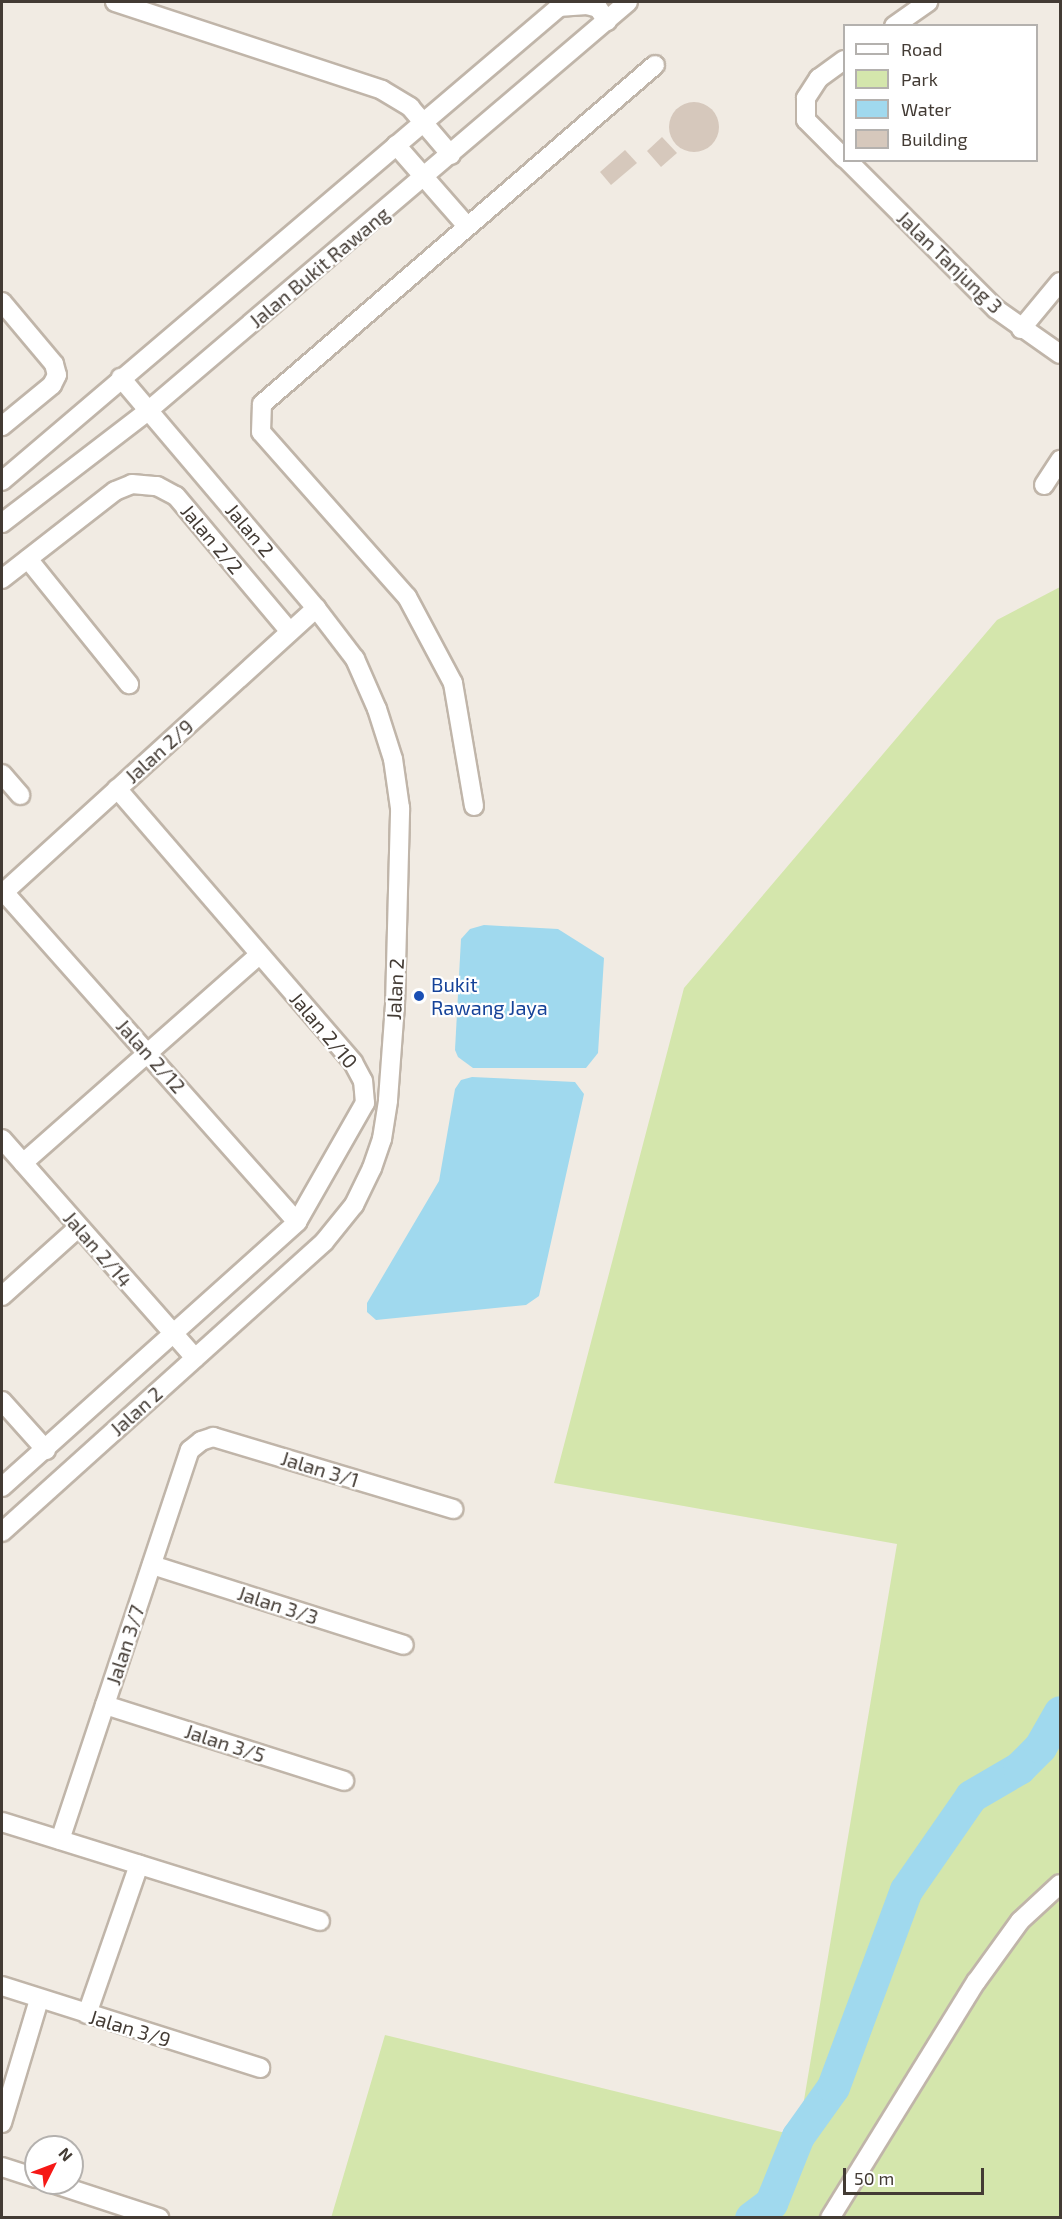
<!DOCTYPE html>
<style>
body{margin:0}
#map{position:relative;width:1062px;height:2219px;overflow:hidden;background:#f1ebe3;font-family:"Exo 2",sans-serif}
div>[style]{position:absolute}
.green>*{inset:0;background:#d4e6ac}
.water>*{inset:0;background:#a0d9ee}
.river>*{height:33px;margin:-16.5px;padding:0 16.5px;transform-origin:16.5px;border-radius:16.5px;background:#a0d9ee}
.building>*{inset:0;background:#d6c8bc}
.round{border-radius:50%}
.roads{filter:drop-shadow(2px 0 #c0b5a9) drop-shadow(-2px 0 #c0b5a9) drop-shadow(0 2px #c0b5a9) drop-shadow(0 -2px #c0b5a9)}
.minor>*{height:18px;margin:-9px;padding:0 9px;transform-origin:9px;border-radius:9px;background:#fff}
.dots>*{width:16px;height:16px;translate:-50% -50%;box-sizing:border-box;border:3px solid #fff;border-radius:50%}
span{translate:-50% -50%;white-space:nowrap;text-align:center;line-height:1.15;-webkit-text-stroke:4.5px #fff;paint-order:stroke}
.street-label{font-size:20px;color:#433b34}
.transit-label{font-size:20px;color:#164399}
.left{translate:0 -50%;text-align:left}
.frame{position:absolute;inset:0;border:3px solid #433b34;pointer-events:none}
.legend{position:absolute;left:843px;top:24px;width:195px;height:138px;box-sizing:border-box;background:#fff;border:2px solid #b4b1ae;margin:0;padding:8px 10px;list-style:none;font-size:18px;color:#433b34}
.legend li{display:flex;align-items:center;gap:12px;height:30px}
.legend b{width:30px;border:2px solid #b4b1ae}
.north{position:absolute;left:24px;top:2135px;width:60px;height:60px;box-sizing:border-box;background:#fff;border:2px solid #b4b1ae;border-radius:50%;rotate:48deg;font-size:16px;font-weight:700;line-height:24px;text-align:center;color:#433b34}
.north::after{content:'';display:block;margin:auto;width:21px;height:27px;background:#f61816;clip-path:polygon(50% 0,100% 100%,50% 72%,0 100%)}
.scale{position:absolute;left:843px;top:2168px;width:141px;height:27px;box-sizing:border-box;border:3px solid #433b34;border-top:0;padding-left:8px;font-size:18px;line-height:21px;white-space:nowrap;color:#433b34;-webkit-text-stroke:4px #fff;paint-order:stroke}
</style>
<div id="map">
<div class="green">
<i style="clip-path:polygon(1060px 587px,1060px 2217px,331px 2218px,385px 2035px,798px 2136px,897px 1544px,554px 1483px,684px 988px,997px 620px)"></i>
</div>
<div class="water">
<i style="clip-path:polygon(484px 925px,558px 929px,604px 958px,598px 1053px,586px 1068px,473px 1068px,458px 1057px,455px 1050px,461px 939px,470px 929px)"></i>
<i style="clip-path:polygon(472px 1077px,575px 1082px,584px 1094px,539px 1296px,526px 1305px,376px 1320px,367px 1312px,367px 1303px,439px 1181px,455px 1089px,461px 1080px)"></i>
</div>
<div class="river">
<i style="left:751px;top:2218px;width:25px;rotate:-37deg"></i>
<i style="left:771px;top:2203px;width:72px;rotate:-68.1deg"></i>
<i style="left:798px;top:2136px;width:60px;rotate:-54.5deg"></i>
<i style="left:833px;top:2087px;width:210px;rotate:-69.7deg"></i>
<i style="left:906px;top:1890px;width:114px;rotate:-55.3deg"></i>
<i style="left:971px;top:1796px;width:56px;rotate:-30.3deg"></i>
<i style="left:1019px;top:1768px;width:30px;rotate:-45deg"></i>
<i style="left:1040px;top:1747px;width:40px;rotate:-60.3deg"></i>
</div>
<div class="building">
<i class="round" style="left:669px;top:102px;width:50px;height:50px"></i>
<i style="clip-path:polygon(662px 137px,677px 153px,661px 167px,647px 151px)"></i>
<i style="clip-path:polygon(625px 150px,637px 163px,611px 185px,600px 172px)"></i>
</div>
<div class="roads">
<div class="minor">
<i style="left:115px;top:2px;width:281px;rotate:18.2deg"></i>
<i style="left:382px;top:90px;width:33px;rotate:31deg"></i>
<i style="left:410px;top:107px;width:63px;rotate:49.5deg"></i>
<i style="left:558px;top:7px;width:29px;rotate:-4deg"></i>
<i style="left:587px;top:5px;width:11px;rotate:15deg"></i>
<i style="left:598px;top:8px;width:16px;rotate:55deg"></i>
<i style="left:894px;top:26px;width:42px;rotate:-35.2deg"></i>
<i style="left:844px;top:60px;width:31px;rotate:144deg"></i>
<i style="left:819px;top:78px;width:24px;rotate:123deg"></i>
<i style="left:806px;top:98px;width:22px;rotate:90deg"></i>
<i style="left:806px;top:120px;width:54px;rotate:45deg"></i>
<i style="left:396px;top:145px;width:108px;rotate:48.8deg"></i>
<i style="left:847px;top:160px;width:211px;rotate:45deg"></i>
<i style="left:996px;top:309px;width:78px;rotate:35.1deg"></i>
<i style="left:2px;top:302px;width:81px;rotate:50deg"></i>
<i style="left:54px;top:364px;width:11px;rotate:75deg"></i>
<i style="left:57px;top:375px;width:11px;rotate:117deg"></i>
<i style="left:52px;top:385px;width:65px;rotate:140.6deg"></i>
<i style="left:1021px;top:329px;width:61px;rotate:-50.3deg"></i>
<i style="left:2px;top:481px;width:739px;rotate:-40.39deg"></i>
<i style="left:1044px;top:485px;width:30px;rotate:-57deg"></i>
<i style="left:2px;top:523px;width:185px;rotate:-37.5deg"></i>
<i style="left:149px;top:410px;width:629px;rotate:-40.42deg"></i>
<i style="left:28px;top:559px;width:161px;rotate:51.1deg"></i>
<i style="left:2px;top:579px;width:143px;rotate:-37.9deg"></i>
<i style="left:115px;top:491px;width:18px;rotate:-22deg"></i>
<i style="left:132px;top:484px;width:25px;rotate:5deg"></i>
<i style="left:157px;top:486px;width:21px;rotate:28deg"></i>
<i style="left:176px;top:496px;width:177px;rotate:50deg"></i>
<i style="left:2px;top:774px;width:28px;rotate:49deg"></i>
<i style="left:474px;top:806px;width:125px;rotate:-99.7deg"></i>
<i style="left:453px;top:683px;width:98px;rotate:-118.1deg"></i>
<i style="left:407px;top:597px;width:220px;rotate:-131.5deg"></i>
<i style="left:261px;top:432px;width:28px;rotate:-88deg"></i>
<i style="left:262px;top:404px;width:519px;rotate:-40.78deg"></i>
<i style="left:4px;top:892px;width:441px;rotate:48.4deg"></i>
<i style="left:2px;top:894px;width:425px;rotate:-42.3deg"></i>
<i style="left:2px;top:1139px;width:292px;rotate:48.6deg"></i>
<i style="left:23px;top:1163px;width:315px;rotate:-41.4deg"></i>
<i style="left:2px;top:1296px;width:103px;rotate:-41.9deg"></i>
<i style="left:2px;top:1401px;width:66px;rotate:48.1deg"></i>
<i style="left:2px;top:1487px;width:397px;rotate:-41.9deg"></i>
<i style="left:297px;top:1222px;width:137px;rotate:-60.3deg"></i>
<i style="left:365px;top:1103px;width:22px;rotate:-95deg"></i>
<i style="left:363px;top:1081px;width:21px;rotate:-118deg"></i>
<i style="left:353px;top:1062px;width:361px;rotate:-130.8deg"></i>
<i style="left:2px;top:1532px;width:433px;rotate:-42deg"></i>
<i style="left:324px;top:1242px;width:48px;rotate:-51deg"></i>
<i style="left:354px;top:1205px;width:41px;rotate:-64.1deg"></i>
<i style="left:372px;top:1168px;width:31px;rotate:-71deg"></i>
<i style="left:382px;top:1139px;width:39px;rotate:-81deg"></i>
<i style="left:388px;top:1100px;width:95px;rotate:-85.8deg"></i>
<i style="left:395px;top:1005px;width:197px;rotate:-88.5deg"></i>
<i style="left:400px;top:808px;width:49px;rotate:-98.1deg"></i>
<i style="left:393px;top:759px;width:52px;rotate:-107.7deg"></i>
<i style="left:377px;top:709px;width:55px;rotate:-113.7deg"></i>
<i style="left:355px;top:659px;width:64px;rotate:-127.4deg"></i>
<i style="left:316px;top:608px;width:302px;rotate:-130.3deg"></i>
<i style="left:152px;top:1565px;width:264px;rotate:17.6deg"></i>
<i style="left:105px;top:1705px;width:251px;rotate:17.6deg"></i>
<i style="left:2px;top:1822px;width:333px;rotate:17.3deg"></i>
<i style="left:60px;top:1840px;width:411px;rotate:-71.6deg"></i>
<i style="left:190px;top:1450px;width:14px;rotate:-39deg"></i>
<i style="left:201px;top:1441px;width:13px;rotate:-18deg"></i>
<i style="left:213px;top:1437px;width:251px;rotate:16.7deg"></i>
<i style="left:2px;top:1986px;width:271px;rotate:17.6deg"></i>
<i style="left:87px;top:2014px;width:158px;rotate:-70.8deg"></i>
<i style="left:2px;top:2123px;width:128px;rotate:-73.3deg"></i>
<i style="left:2px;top:2167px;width:36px;rotate:18deg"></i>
<i style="left:52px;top:2183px;width:113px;rotate:18.1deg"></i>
<i style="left:830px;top:2218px;width:278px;rotate:-58.3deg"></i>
<i style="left:976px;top:1982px;width:75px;rotate:-54.2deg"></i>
<i style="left:1020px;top:1921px;width:54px;rotate:-42.8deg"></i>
</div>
</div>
<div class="dots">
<i style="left:419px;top:996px;background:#1a4fb4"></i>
</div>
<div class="street-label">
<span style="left:950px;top:262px;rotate:44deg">Jalan Tanjung 3</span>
<span style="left:319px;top:267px;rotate:-40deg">Jalan Bukit Rawang</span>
<span style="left:250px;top:530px;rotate:50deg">Jalan 2</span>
<span style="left:212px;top:539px;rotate:50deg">Jalan 2/2</span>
<span style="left:159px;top:751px;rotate:-42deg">Jalan 2/9</span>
<span style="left:395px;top:989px;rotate:-87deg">Jalan 2</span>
<span style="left:324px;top:1030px;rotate:50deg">Jalan 2/10</span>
<span style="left:151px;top:1056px;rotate:48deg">Jalan 2/12</span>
<span style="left:98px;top:1249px;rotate:49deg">Jalan 2/14</span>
<span style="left:136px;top:1411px;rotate:-42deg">Jalan 2</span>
<span style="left:320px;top:1469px;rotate:17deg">Jalan 3/1</span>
<span style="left:278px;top:1605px;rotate:18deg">Jalan 3/3</span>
<span style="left:125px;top:1645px;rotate:-72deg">Jalan 3/7</span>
<span style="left:225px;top:1743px;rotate:18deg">Jalan 3/5</span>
<span style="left:130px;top:2028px;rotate:17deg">Jalan 3/9</span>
</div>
<div class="transit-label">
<span class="left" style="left:431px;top:996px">Bukit<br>Rawang Jaya</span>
</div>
<div class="frame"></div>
<ul class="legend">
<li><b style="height:8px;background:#fff"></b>Road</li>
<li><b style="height:16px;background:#d4e6ac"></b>Park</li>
<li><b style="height:16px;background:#a0d9ee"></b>Water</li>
<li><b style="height:16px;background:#d6c8bc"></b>Building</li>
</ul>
<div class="north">N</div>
<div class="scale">50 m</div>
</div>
